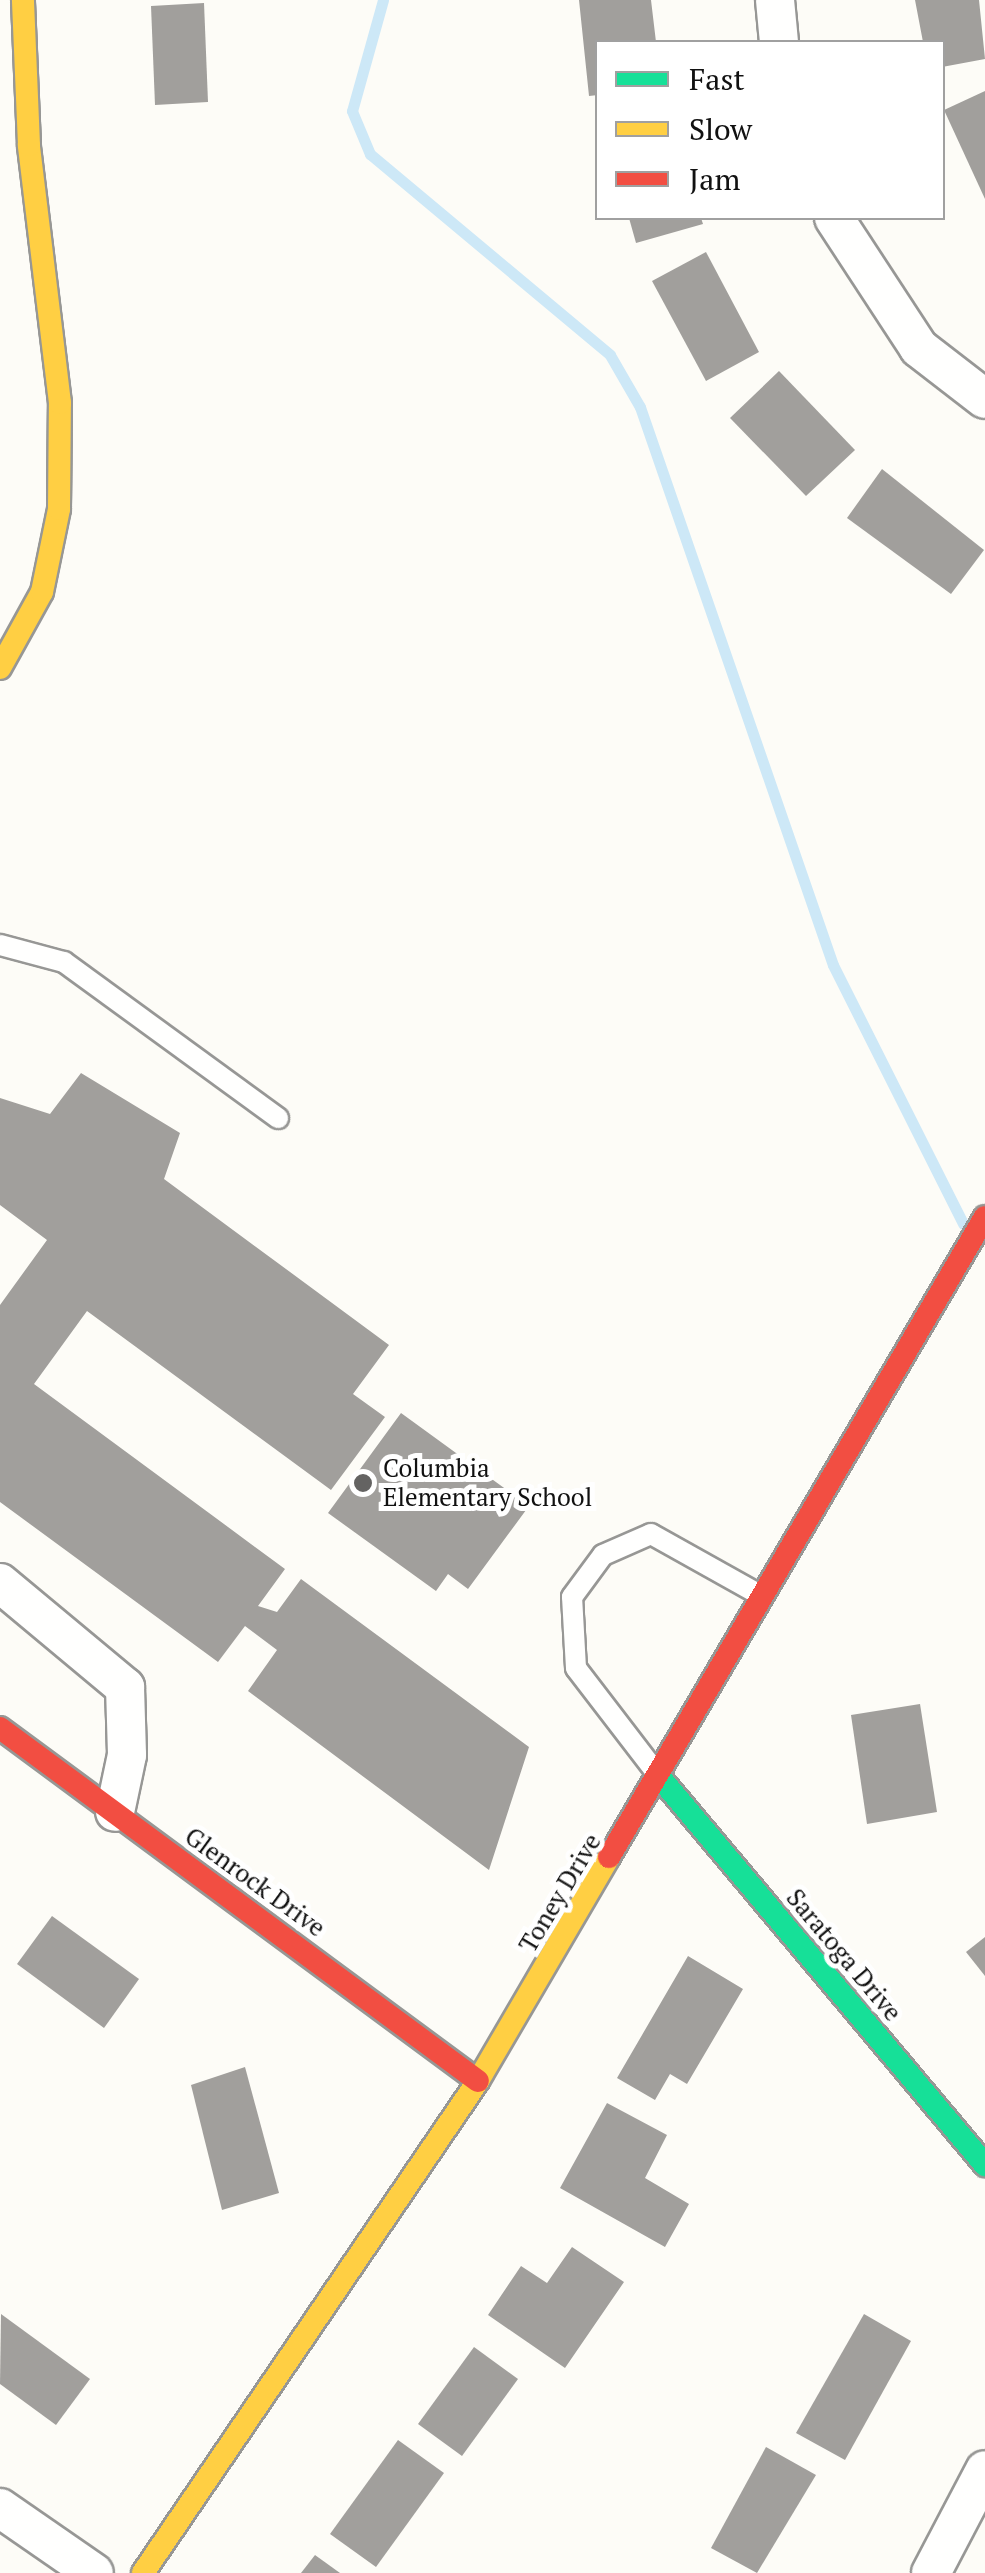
<!DOCTYPE html>
<style>
body{margin:0}
#map{position:relative;width:985px;height:2573px;overflow:hidden;background:#fdfcf7;font-family:"PT Serif",serif}
div>[style]{position:absolute}
.stream>*{height:11px;margin:-5.5px;padding:0 5.5px;transform-origin:5.5px;border-radius:5.5px;background:#cde8f7}
.building>*{inset:0;background:#a19f9c}
.roads{filter:drop-shadow(2px 0 #979795) drop-shadow(-2px 0 #979795) drop-shadow(0 2px #979795) drop-shadow(0 -2px #979795)}
.lane>*{height:20px;margin:-10px;padding:0 10px;transform-origin:10px;border-radius:10px;background:#fffffe}
.street>*{height:38px;margin:-19px;padding:0 19px;transform-origin:19px;border-radius:19px;background:#fffffe}
.fast>*{height:22px;margin:-11px;padding:0 11px;transform-origin:11px;border-radius:11px;background:#16e098}
.slow>*{height:22px;margin:-11px;padding:0 11px;transform-origin:11px;border-radius:11px;background:#ffcf43}
.jam>*{height:22px;margin:-11px;padding:0 11px;transform-origin:11px;border-radius:11px;background:#f24e42}
.dots>*{width:28px;height:28px;translate:-50% -50%;box-sizing:border-box;border:5px solid #fff;border-radius:50%}
span{translate:-50% -50%;white-space:nowrap;text-align:center;line-height:1.15;-webkit-text-stroke:10px #fff;paint-order:stroke}
.poi-label{font-size:25px;color:#111}
.left{translate:0 -50%;text-align:left}
.street-label{font-size:25px;color:#111}
.legend{position:absolute;left:595px;top:40px;width:350px;height:180px;box-sizing:border-box;background:#fff;border:2px solid #a0a0a0;margin:0;padding:12px 18px;list-style:none;font-size:30px;color:#111}
.legend li{display:flex;align-items:center;gap:20px;height:50px}
.legend b{width:50px;border:2px solid #a0a0a0}
</style>
<div id="map">
<div class="stream">
<i style="left:383px;top:0;width:115px;rotate:105.6deg"></i>
<i style="left:352px;top:111px;width:47px;rotate:67.3deg"></i>
<i style="left:370px;top:154px;width:313px;rotate:39.9deg"></i>
<i style="left:610px;top:355px;width:60px;rotate:60deg"></i>
<i style="left:640px;top:407px;width:590px;rotate:70.92deg"></i>
<i style="left:833px;top:965px;width:290px;rotate:63.3deg"></i>
</div>
<div class="building">
<i style="clip-path:polygon(579px 0,651px 0,656px 42px,598px 42px,598px 95px,589px 96px)"></i>
<i style="clip-path:polygon(915px 0,979px 0,985px 59px,942px 67px,942px 42px,923px 42px)"></i>
<i style="clip-path:polygon(204px 3px,208px 102px,155px 105px,151px 6px)"></i>
<i style="clip-path:polygon(985px 91px,985px 199px,944px 110px)"></i>
<i style="clip-path:polygon(629px 218px,701px 218px,703px 224px,636px 243px)"></i>
<i style="clip-path:polygon(706px 252px,759px 352px,706px 381px,652px 281px)"></i>
<i style="clip-path:polygon(779px 371px,855px 450px,806px 496px,730px 418px)"></i>
<i style="clip-path:polygon(882px 469px,984px 550px,951px 594px,847px 518px)"></i>
<i style="clip-path:polygon(81px 1073px,180px 1133px,164px 1179px,389px 1345px,353px 1394px,385px 1417px,331px 1490px,87px 1311px,34px 1384px,285px 1569px,258px 1606px,277px 1612px,301px 1579px,529px 1747px,489px 1870px,248px 1691px,277px 1650px,245px 1626px,218px 1662px,0 1502px,0 1305px,47px 1240px,0 1205px,0 1098px,50px 1114px)"></i>
<i style="clip-path:polygon(401px 1413px,529px 1506px,468px 1589px,448px 1574px,436px 1591px,328px 1513px)"></i>
<i style="clip-path:polygon(920px 1704px,937px 1812px,867px 1824px,851px 1715px)"></i>
<i style="clip-path:polygon(52px 1916px,139px 1979px,104px 2028px,17px 1964px)"></i>
<i style="clip-path:polygon(985px 1937px,985px 1976px,966px 1952px)"></i>
<i style="clip-path:polygon(688px 1956px,743px 1989px,687px 2084px,670px 2074px,655px 2100px,617px 2078px)"></i>
<i style="clip-path:polygon(245px 2067px,279px 2193px,222px 2210px,191px 2085px)"></i>
<i style="clip-path:polygon(607px 2103px,667px 2135px,645px 2178px,689px 2204px,665px 2247px,560px 2188px)"></i>
<i style="clip-path:polygon(572px 2247px,624px 2282px,565px 2368px,488px 2315px,521px 2266px,547px 2283px)"></i>
<i style="clip-path:polygon(1px 2314px,90px 2379px,56px 2425px,0 2384px)"></i>
<i style="clip-path:polygon(864px 2314px,911px 2341px,845px 2460px,796px 2433px)"></i>
<i style="clip-path:polygon(474px 2347px,518px 2379px,462px 2456px,418px 2424px)"></i>
<i style="clip-path:polygon(398px 2440px,444px 2473px,376px 2567px,330px 2534px)"></i>
<i style="clip-path:polygon(766px 2447px,816px 2475px,757px 2573px,711px 2548px)"></i>
<i style="clip-path:polygon(315px 2555px,340px 2573px,301px 2573px)"></i>
</div>
<div class="roads">
<div class="lane">
<i style="left:0;top:945px;width:66px;rotate:14.9deg"></i>
<i style="left:64px;top:962px;width:265px;rotate:36.1deg"></i>
<i style="left:655px;top:1771px;width:130px;rotate:-127.5deg"></i>
<i style="left:576px;top:1668px;width:71px;rotate:-93.2deg"></i>
<i style="left:572px;top:1597px;width:52px;rotate:-53.6deg"></i>
<i style="left:603px;top:1555px;width:52px;rotate:-23.6deg"></i>
<i style="left:651px;top:1534px;width:125px;rotate:29.2deg"></i>
</div>
<div class="street">
<i style="left:775px;top:0;width:42px;rotate:84.6deg"></i>
<i style="left:834px;top:218px;width:155px;rotate:56.8deg"></i>
<i style="left:919px;top:348px;width:83px;rotate:37.7deg"></i>
<i style="left:0;top:1583px;width:163px;rotate:39.8deg"></i>
<i style="left:125px;top:1687px;width:68px;rotate:88.3deg"></i>
<i style="left:127px;top:1755px;width:58px;rotate:101.9deg"></i>
<i style="left:0;top:2508px;width:114px;rotate:34.7deg"></i>
<i style="left:931px;top:2573px;width:116px;rotate:-62.3deg"></i>
</div>
<div class="fast">
<i style="left:662px;top:1780px;width:503px;rotate:50deg"></i>
</div>
<div class="slow">
<i style="left:0;top:668px;width:87px;rotate:-61.1deg"></i>
<i style="left:42px;top:592px;width:85px;rotate:-78.4deg"></i>
<i style="left:59px;top:509px;width:106px;rotate:-89.5deg"></i>
<i style="left:60px;top:403px;width:260px;rotate:-96.9deg"></i>
<i style="left:29px;top:145px;width:145px;rotate:-92.4deg"></i>
<i style="left:143px;top:2573px;width:595px;rotate:-55.75deg"></i>
<i style="left:478px;top:2081px;width:259px;rotate:-59.7deg"></i>
</div>
<div class="jam">
<i style="left:0;top:1728px;width:594px;rotate:36.45deg"></i>
<i style="left:609px;top:1857px;width:742px;rotate:-59.57deg"></i>
</div>
</div>
<div class="dots">
<i style="left:363px;top:1483px;background:#646362"></i>
</div>
<div class="poi-label">
<span class="left" style="left:383px;top:1483px">Columbia<br>Elementary School</span>
</div>
<div class="street-label">
<span style="left:255px;top:1882px;rotate:36deg">Glenrock Drive</span>
<span style="left:560px;top:1893px;rotate:-59deg">Toney Drive</span>
<span style="left:844px;top:1955px;rotate:50deg">Saratoga Drive</span>
</div>
<ul class="legend">
<li><b style="height:12px;background:#16e098"></b>Fast</li>
<li><b style="height:12px;background:#ffcf43"></b>Slow</li>
<li><b style="height:12px;background:#f24e42"></b>Jam</li>
</ul>
</div>
